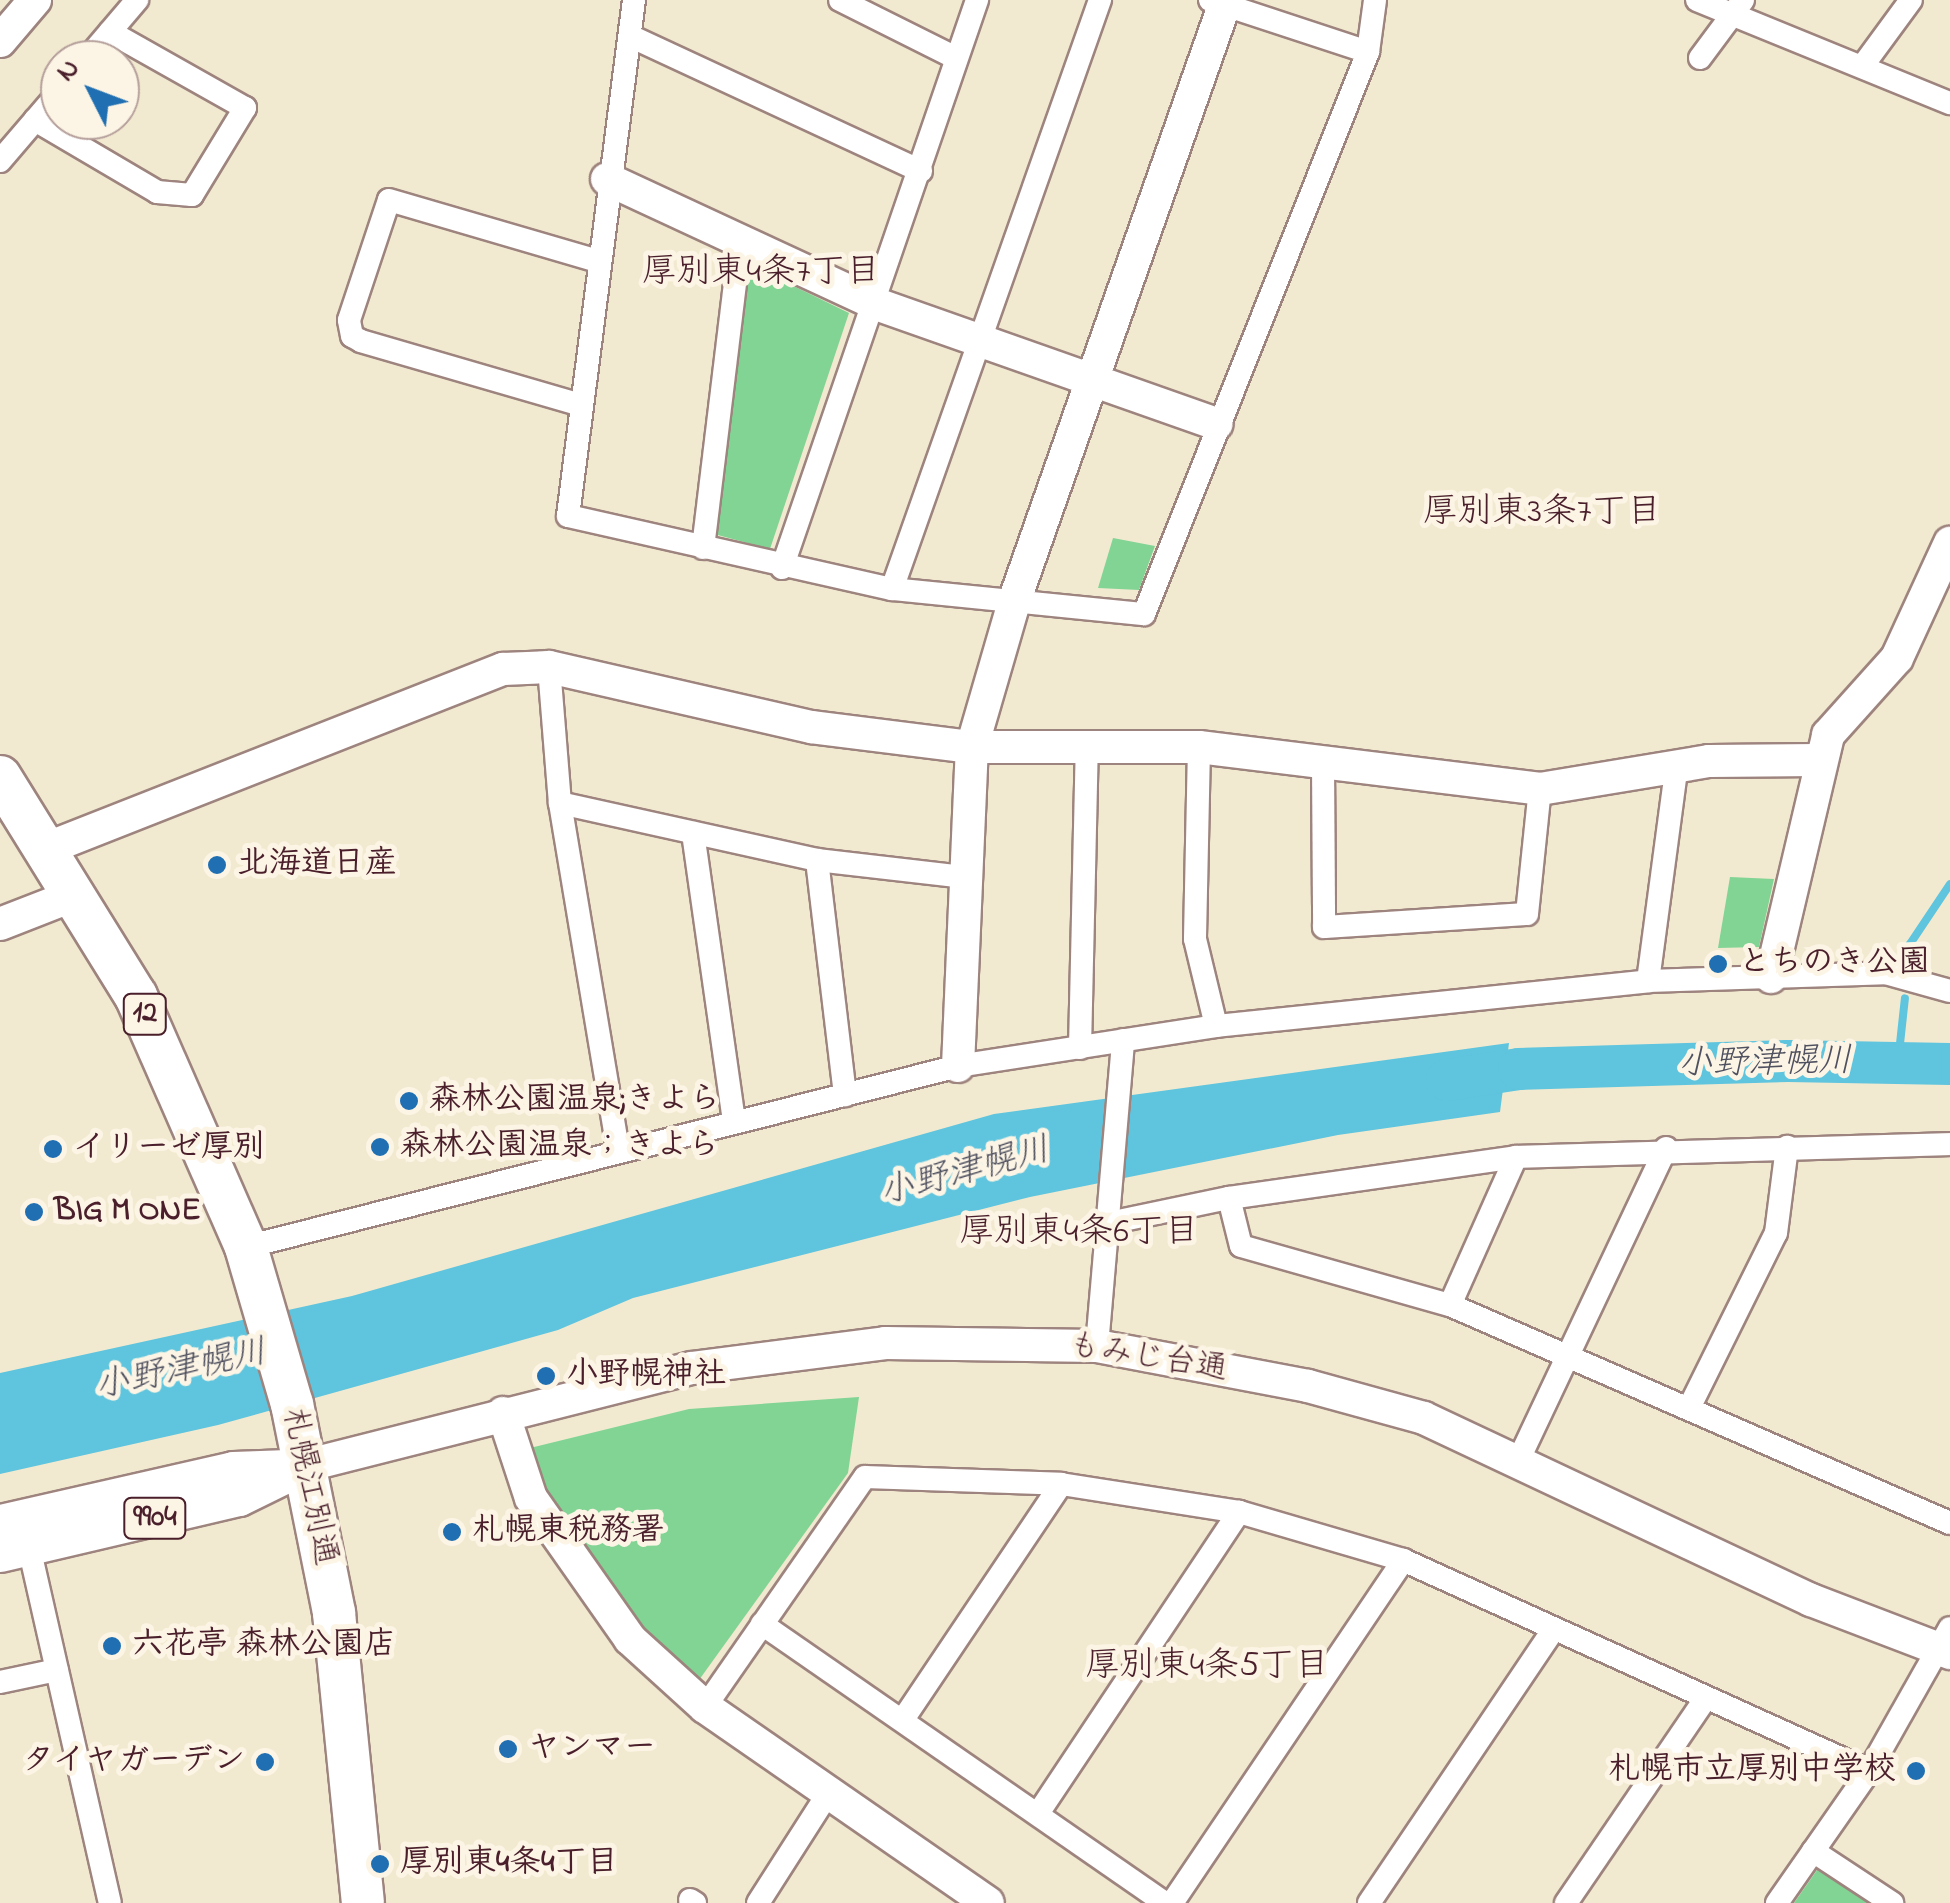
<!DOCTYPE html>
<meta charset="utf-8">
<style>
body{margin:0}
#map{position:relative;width:1950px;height:1903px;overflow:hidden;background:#f2ead0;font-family:"Indie Flower","Klee One",sans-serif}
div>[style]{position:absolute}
.green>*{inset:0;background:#82d495}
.water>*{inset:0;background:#5fc4dd}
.stream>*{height:8px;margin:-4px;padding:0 4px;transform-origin:4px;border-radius:4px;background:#5fc4dd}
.river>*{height:42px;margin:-21px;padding:0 21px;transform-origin:21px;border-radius:21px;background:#5fc4dd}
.roads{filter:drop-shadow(2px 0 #9e847e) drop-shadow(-2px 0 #9e847e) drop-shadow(0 2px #9e847e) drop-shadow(0 -2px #9e847e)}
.street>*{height:22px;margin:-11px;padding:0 11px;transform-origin:11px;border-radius:11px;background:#fff}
.secondary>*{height:32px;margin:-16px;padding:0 16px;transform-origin:16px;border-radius:16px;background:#fff}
.primary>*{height:35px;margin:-17.5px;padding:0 17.5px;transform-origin:17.5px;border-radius:17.5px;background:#fff}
.highway>*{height:42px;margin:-21px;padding:0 21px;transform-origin:21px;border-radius:21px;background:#fff}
.dots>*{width:28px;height:28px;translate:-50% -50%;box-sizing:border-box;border:5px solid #fcf5e5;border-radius:50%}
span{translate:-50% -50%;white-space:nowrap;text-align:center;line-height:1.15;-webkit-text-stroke:10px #fcf5e5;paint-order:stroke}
.shield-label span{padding:2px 8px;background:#fcf5e5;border:2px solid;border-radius:8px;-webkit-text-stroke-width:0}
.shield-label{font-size:30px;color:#4a1f2b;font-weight:700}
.poi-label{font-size:32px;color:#4a1f2b;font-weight:700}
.left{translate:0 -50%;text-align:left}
.right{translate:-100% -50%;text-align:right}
.street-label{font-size:32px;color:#4a1f2b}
.neighbourhood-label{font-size:35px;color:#4a1f2b}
.water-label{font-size:35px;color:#505160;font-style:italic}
.north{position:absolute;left:40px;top:40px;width:100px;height:100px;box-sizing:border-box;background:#fcf5e5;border:2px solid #b59f9b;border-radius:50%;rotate:312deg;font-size:28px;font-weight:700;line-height:40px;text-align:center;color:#4a1f2b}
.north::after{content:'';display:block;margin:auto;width:35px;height:45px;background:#1f6fb2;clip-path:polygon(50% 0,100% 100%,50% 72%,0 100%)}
</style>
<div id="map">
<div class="green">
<i style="clip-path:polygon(746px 263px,849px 313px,770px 549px,714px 534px)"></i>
<i style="clip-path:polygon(1113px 538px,1155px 546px,1139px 590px,1098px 588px)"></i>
<i style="clip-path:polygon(1730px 877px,1774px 879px,1759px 947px,1718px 948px)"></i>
<i style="clip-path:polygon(859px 1397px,848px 1473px,699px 1680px,633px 1628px,543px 1489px,530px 1448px,689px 1409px)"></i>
<i style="clip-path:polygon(1822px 1863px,1872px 1903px,1794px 1903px)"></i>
</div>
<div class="water">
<i style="clip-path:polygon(1509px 1043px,1500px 1112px,1338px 1135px,1030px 1197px,633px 1298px,558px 1330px,218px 1425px,0 1474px,0 1373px,352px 1296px,994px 1114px)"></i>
</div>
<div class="stream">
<i style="left:1908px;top:960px;width:16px;rotate:-83deg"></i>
<i style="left:1910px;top:944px;width:72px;rotate:-56.3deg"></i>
<i style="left:1898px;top:1062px;width:64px;rotate:-83.8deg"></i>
</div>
<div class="river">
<i style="left:1447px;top:1080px;width:73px;rotate:-8.7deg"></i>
<i style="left:1519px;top:1069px;width:269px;rotate:-1.7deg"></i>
<i style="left:1788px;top:1061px;width:162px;rotate:1.1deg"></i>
</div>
<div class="roads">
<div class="street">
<i style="left:634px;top:0;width:520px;rotate:97.29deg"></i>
<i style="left:568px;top:516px;width:332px;rotate:12.7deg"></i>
<i style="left:892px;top:589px;width:253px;rotate:5.7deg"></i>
<i style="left:1144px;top:614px;width:605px;rotate:-68.27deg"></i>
<i style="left:1368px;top:52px;width:52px;rotate:-82.3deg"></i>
<i style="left:840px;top:0;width:130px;rotate:26.6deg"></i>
<i style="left:1210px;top:0;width:166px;rotate:18.2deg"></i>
<i style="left:1697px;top:0;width:273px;rotate:22.2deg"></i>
<i style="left:630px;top:36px;width:321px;rotate:24.9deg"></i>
<i style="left:1700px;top:58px;width:72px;rotate:-53.4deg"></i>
<i style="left:86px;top:60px;width:79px;rotate:-49.6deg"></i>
<i style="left:1864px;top:64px;width:79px;rotate:-53.7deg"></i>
<i style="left:35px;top:120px;width:142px;rotate:30.5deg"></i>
<i style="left:157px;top:192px;width:35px;rotate:5deg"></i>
<i style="left:192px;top:195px;width:102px;rotate:-58.7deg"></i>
<i style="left:245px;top:108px;width:155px;rotate:-150.6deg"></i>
<i style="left:0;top:161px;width:92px;rotate:-49.4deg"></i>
<i style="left:581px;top:405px;width:229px;rotate:-163.8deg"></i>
<i style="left:361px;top:341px;width:10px;rotate:-151deg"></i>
<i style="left:352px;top:336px;width:16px;rotate:-101deg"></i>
<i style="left:349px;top:320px;width:126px;rotate:-71.6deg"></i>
<i style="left:389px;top:200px;width:217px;rotate:16.3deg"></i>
<i style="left:703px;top:548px;width:310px;rotate:-83.1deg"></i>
<i style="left:782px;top:568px;width:601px;rotate:-71.05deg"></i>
<i style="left:892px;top:589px;width:625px;rotate:-70.55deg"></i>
<i style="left:549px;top:667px;width:136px;rotate:85.4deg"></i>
<i style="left:560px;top:803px;width:353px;rotate:80.5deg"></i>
<i style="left:1199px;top:747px;width:192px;rotate:91.2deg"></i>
<i style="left:1195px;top:939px;width:89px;rotate:76.4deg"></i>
<i style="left:1323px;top:764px;width:163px;rotate:89.6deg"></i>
<i style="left:1324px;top:927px;width:203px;rotate:-3.7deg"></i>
<i style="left:1527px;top:914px;width:126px;rotate:-84.1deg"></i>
<i style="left:560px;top:803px;width:263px;rotate:12.5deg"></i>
<i style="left:817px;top:860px;width:147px;rotate:6.6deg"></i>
<i style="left:693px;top:833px;width:290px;rotate:81.9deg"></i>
<i style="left:817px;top:860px;width:237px;rotate:83.2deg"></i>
<i style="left:1648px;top:981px;width:218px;rotate:-82.4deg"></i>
<i style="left:1080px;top:1048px;width:303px;rotate:-88.7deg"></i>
<i style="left:1229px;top:1198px;width:49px;rotate:76deg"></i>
<i style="left:1241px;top:1246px;width:217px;rotate:15.8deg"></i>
<i style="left:1450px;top:1305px;width:545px;rotate:23.56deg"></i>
<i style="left:1109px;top:1223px;width:123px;rotate:-11.8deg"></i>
<i style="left:1229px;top:1198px;width:290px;rotate:-8.1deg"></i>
<i style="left:1516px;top:1157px;width:434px;rotate:-1.7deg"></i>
<i style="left:246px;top:1247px;width:735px;rotate:-14.26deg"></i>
<i style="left:958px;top:1066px;width:261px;rotate:-8.8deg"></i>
<i style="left:1216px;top:1026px;width:434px;rotate:-5.9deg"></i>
<i style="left:1648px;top:981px;width:237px;rotate:-1.9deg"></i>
<i style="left:1885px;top:973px;width:67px;rotate:15.5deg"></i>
<i style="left:1450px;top:1305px;width:162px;rotate:-66deg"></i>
<i style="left:1097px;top:1346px;width:307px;rotate:-85.1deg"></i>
<i style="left:1689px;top:1408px;width:195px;rotate:-63.6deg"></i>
<i style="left:1776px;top:1233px;width:87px;rotate:-82.7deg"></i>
<i style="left:1519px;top:1459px;width:344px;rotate:-64.7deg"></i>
<i style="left:29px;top:1547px;width:365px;rotate:77.2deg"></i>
<i style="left:762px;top:1624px;width:490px;rotate:34.7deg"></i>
<i style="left:0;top:1682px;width:58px;rotate:-11.9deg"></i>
<i style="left:705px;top:1707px;width:280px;rotate:-55.2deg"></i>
<i style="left:865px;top:1477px;width:196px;rotate:2deg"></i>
<i style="left:1061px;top:1484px;width:180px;rotate:8.9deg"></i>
<i style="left:1239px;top:1512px;width:171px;rotate:16.3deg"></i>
<i style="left:1403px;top:1560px;width:512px;rotate:24.36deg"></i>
<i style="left:904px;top:1718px;width:282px;rotate:-56.1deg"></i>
<i style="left:1039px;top:1812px;width:361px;rotate:-56.3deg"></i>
<i style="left:1813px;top:1851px;width:95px;rotate:33.4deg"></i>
<i style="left:690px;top:1900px;width:6px;rotate:31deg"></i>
<i style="left:758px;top:1903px;width:128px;rotate:-57.4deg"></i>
<i style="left:1172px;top:1903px;width:414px;rotate:-56deg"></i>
<i style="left:1369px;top:1903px;width:329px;rotate:-56deg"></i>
<i style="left:1566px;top:1903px;width:248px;rotate:-55.7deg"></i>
<i style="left:1777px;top:1903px;width:161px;rotate:-55.1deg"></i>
<i style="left:1869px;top:1771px;width:164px;rotate:-60.5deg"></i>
</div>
<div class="secondary">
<i style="left:0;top:41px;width:54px;rotate:-49.5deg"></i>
<i style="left:607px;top:179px;width:297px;rotate:24.9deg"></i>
<i style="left:876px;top:304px;width:361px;rotate:19.4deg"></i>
<i style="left:48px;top:848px;width:489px;rotate:-21.5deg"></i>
<i style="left:503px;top:669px;width:46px;rotate:-2.5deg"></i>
<i style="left:549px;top:667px;width:269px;rotate:12.9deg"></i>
<i style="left:811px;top:727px;width:162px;rotate:7.1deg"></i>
<i style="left:972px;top:747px;width:227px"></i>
<i style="left:1199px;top:747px;width:344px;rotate:7deg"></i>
<i style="left:1540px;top:789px;width:171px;rotate:-9.4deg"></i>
<i style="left:1709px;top:761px;width:109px;rotate:-0.5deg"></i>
<i style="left:0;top:924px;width:83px;rotate:-21.3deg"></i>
<i style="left:1771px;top:977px;width:249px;rotate:-76.7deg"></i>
<i style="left:1828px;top:735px;width:103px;rotate:-48.1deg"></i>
<i style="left:1897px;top:658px;width:127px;rotate:-65.3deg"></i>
<i style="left:958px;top:1066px;width:319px;rotate:-87.5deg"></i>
<i style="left:972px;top:747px;width:154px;rotate:-73.8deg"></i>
<i style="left:1015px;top:599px;width:635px;rotate:-70.59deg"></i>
<i style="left:503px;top:1413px;width:89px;rotate:71.8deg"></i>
<i style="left:531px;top:1498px;width:172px;rotate:54.9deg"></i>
<i style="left:630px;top:1639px;width:101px;rotate:42.2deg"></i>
<i style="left:705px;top:1707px;width:344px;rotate:34.7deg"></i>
<i style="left:304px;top:1466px;width:399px;rotate:-14.2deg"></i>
<i style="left:691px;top:1368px;width:196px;rotate:-7.3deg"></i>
<i style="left:885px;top:1343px;width:212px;rotate:0.8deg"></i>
<i style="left:1097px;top:1346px;width:215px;rotate:10.7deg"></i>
<i style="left:1308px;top:1386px;width:120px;rotate:15.4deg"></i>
<i style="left:1424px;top:1418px;width:428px;rotate:25.2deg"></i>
<i style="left:1811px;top:1600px;width:149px;rotate:20.9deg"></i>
</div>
<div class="primary">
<i style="left:0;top:1522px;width:239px;rotate:-12.8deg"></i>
<i style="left:233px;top:1469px;width:55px;rotate:-2.1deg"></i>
<i style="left:0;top:1554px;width:245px;rotate:-13.2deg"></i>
<i style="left:239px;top:1498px;width:72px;rotate:-26.2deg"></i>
</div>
<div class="highway">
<i style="left:0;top:777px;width:258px;rotate:58.2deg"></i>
<i style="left:136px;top:996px;width:274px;rotate:66.3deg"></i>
<i style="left:246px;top:1247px;width:164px;rotate:73.7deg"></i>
<i style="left:292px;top:1404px;width:213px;rotate:78.6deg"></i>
<i style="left:334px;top:1613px;width:291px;rotate:84.3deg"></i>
</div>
</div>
<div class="dots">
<i style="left:217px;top:865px;background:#1f6fb2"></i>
<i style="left:1718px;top:964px;background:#1f6fb2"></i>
<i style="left:409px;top:1101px;background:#1f6fb2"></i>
<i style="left:380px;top:1147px;background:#1f6fb2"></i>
<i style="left:53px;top:1149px;background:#1f6fb2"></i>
<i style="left:34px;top:1212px;background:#1f6fb2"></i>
<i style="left:546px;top:1376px;background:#1f6fb2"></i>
<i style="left:452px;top:1532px;background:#1f6fb2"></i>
<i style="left:112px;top:1646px;background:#1f6fb2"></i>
<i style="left:508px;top:1749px;background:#1f6fb2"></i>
<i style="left:265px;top:1762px;background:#1f6fb2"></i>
<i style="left:1916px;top:1771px;background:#1f6fb2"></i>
<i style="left:380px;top:1864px;background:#1f6fb2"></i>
</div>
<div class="shield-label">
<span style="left:145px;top:1014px">12</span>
<span style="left:155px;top:1518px">9904</span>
</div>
<div class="poi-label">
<span class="left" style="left:237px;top:865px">北海道日産</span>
<span class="left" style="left:1738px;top:964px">とちのき公園</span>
<span class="left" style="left:429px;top:1101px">森林公園温泉;きよら</span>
<span class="left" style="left:400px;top:1147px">森林公園温泉；きよら</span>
<span class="left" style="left:73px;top:1149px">イリーゼ厚別</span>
<span class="left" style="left:54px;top:1212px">BIG M ONE</span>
<span class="left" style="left:566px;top:1376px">小野幌神社</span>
<span class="left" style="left:472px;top:1532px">札幌東税務署</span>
<span class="left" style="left:132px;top:1646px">六花亭 森林公園店</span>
<span class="left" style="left:528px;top:1749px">ヤンマー</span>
<span class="right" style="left:245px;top:1762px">タイヤガーデン</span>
<span class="right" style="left:1896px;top:1771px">札幌市立厚別中学校</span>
<span class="left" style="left:400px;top:1864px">厚別東4条4丁目</span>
</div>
<div class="street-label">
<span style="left:1148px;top:1359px;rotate:9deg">もみじ台通</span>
<span style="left:308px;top:1487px;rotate:78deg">札幌江別通</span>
</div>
<div class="neighbourhood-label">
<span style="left:761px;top:273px">厚別東4条7丁目</span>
<span style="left:1542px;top:513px">厚別東3条7丁目</span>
<span style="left:1079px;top:1233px">厚別東4条6丁目</span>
<span style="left:1207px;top:1667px">厚別東4条5丁目</span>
</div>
<div class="water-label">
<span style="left:1765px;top:1064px;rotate:-1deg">小野津幌川</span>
<span style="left:965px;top:1173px;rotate:-15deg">小野津幌川</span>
<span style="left:181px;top:1371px;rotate:-12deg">小野津幌川</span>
</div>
<div class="north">N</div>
</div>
